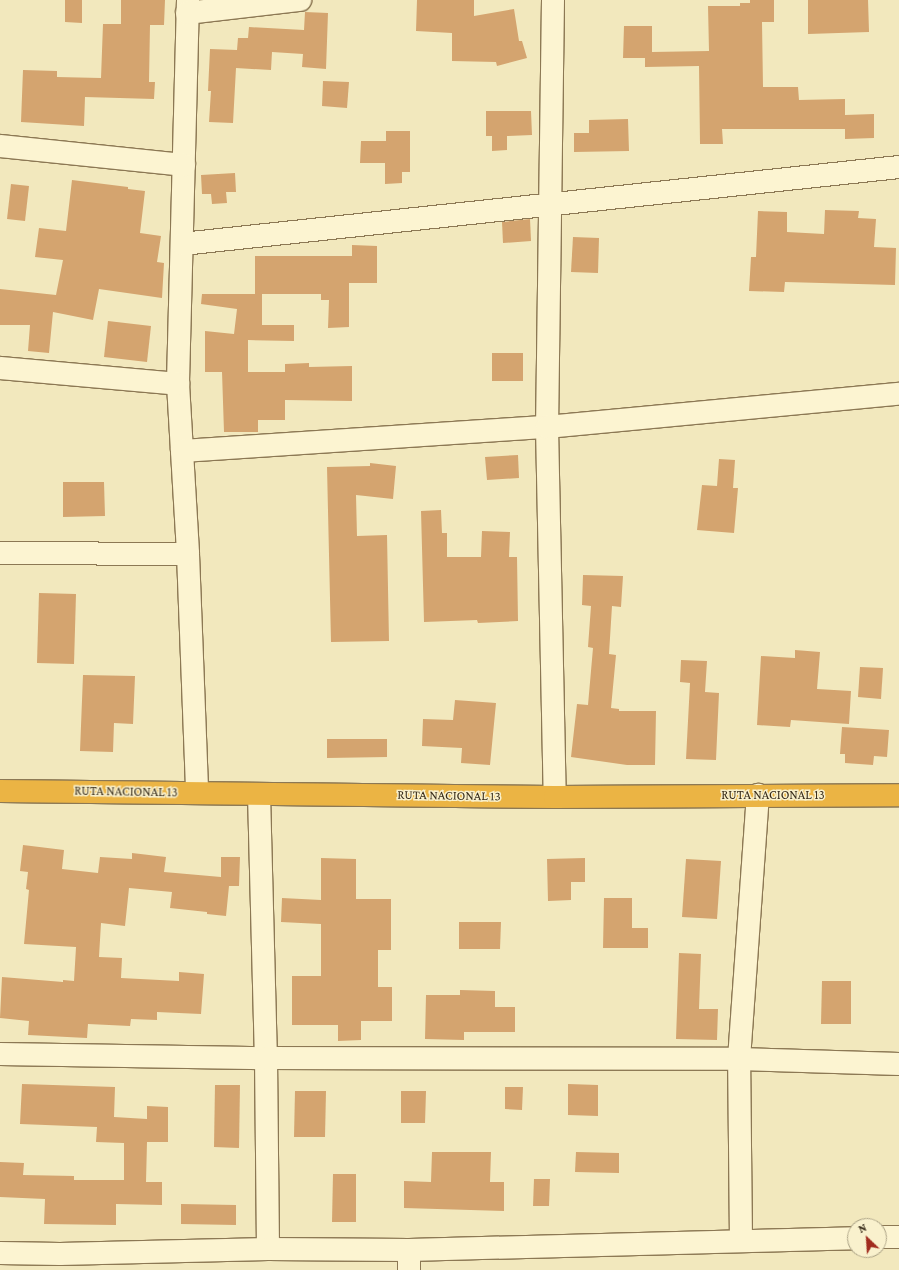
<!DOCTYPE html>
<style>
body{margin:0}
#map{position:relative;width:899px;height:1270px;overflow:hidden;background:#f2e8bd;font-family:"Crimson Pro",serif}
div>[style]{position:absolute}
.building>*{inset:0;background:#d4a46f}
.roads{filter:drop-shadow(1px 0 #8c7854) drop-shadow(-1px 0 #8c7854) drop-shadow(0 1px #8c7854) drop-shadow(0 -1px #8c7854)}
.minor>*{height:22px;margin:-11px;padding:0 11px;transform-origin:11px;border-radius:11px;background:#fcf4d1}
.highway>*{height:22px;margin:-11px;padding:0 11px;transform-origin:11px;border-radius:11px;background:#ebb444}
span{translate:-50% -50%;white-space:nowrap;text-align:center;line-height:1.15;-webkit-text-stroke:3px #f9f1cd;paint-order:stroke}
.street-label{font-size:13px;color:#392d1b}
.north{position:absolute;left:847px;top:1218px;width:40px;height:40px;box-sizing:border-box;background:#f9f1cd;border:1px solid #aca386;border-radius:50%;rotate:335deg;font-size:11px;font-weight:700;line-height:16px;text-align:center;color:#392d1b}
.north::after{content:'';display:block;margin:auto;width:14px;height:18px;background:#a12b1e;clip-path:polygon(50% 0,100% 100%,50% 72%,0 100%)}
</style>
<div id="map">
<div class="building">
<i style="clip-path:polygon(65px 0,82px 0,82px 23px,65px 22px)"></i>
<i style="clip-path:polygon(121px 0,165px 0,164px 25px,150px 25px,149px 82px,155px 82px,154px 99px,85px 97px,84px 126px,21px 122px,23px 70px,57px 71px,57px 77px,101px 78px,103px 24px,121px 24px)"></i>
<i style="clip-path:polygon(417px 0,474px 0,474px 16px,514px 9px,519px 41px,522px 41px,527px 58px,497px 66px,496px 62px,452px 61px,452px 33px,416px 31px)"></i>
<i style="clip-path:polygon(750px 0,774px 0,774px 22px,762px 22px,763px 87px,798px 87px,799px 100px,845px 99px,845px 115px,874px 114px,874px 138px,845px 139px,845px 129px,722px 129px,723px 144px,700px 144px,699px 66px,645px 67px,645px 58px,623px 58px,624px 26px,652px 26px,652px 52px,709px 51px,708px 6px,740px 6px,740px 3px,750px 3px)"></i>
<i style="clip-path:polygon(808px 0,868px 0,869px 32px,808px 34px)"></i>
<i style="clip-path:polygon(305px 12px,328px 13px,326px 69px,302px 67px,303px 54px,272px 52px,271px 70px,236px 68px,233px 123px,209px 122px,211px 91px,208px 91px,210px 49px,237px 50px,238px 38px,248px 38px,249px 27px,304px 30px)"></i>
<i style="clip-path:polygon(323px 81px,349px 82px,347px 108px,322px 106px)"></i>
<i style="clip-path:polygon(486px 111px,531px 111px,532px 135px,507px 136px,507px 150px,492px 151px,492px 136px,486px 136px)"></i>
<i style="clip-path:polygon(628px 119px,629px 151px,574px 152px,574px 133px,589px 133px,589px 120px)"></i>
<i style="clip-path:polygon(386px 131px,410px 131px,410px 172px,402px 172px,402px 183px,385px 184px,385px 163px,360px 163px,361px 141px,386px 141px)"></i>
<i style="clip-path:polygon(235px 173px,236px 192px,226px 192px,227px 203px,212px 204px,211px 194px,202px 194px,201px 175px)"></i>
<i style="clip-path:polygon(72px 180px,128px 187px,128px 189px,145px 191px,140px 233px,161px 236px,157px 262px,164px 263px,162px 298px,99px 289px,93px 320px,53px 312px,49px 353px,28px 351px,30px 325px,0 325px,0 289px,56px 295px,63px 260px,35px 257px,39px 228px,66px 231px)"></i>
<i style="clip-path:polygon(11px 184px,29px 186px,25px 221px,7px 219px)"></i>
<i style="clip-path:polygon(825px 210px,859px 211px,858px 218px,876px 219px,874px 247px,896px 248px,895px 285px,785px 282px,784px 292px,749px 291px,751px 257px,756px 257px,758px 211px,787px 212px,787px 232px,824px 234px)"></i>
<i style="clip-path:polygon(530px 219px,531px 241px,503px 243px,502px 222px)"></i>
<i style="clip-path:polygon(573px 237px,599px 238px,598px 273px,571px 272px)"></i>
<i style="clip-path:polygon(352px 245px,377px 246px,377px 283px,349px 283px,349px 327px,328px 328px,329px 300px,321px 300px,321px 294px,255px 294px,255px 256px,352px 256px)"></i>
<i style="clip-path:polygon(202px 294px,262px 294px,262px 325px,294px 325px,294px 341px,248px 340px,248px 372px,285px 372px,285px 364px,309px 363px,309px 367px,352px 366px,352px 401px,285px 400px,285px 420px,258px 420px,258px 432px,224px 432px,222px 372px,205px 372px,205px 331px,234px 334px,237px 309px,201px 304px)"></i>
<i style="clip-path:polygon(108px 321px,151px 326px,147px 362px,104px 357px)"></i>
<i style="clip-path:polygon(492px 353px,523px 353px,523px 381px,492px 381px)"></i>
<i style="clip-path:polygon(518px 455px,519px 478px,487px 480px,485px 457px)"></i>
<i style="clip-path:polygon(719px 459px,735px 460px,733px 488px,738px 488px,734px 533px,697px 530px,702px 485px,717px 486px)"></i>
<i style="clip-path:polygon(370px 463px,396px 466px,393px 499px,356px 495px,357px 536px,387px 535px,389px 641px,331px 642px,327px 467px,370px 466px)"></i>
<i style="clip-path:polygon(63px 482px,104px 482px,105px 516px,63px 517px)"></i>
<i style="clip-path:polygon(441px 510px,442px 533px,447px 533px,447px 557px,481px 557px,482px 531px,510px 532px,509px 557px,517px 557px,518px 621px,478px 623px,477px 620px,424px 622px,421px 511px)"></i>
<i style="clip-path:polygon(583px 575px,623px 576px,621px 607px,612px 606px,609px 654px,616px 655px,611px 708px,619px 709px,619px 711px,656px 711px,655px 765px,627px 765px,571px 757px,577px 704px,588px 705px,593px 648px,588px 647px,591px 606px,582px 605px)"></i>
<i style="clip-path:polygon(39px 593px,76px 594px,74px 664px,37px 663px)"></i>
<i style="clip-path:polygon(795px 650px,820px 652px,817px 689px,851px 691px,849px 724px,791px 720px,790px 727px,757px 725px,761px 656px,795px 658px)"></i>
<i style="clip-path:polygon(681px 660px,707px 661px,705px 692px,719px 693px,716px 760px,686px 759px,690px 683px,680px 682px)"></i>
<i style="clip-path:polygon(860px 667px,883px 668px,881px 699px,858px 697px)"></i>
<i style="clip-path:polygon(83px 675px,135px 676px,133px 724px,114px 723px,113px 752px,80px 751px)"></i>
<i style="clip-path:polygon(455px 700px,496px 703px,490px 765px,461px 763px,462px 748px,422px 746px,423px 719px,453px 720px)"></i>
<i style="clip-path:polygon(842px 727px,889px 730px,887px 757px,874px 756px,873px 765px,845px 763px,845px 754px,840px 754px)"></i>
<i style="clip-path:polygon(327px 739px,387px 739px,387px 757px,327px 758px)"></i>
<i style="clip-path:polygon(23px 845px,64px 850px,62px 869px,98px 873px,100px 857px,132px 859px,132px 853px,166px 857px,164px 872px,221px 877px,221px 857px,240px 857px,239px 886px,229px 886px,226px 916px,207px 914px,207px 912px,170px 908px,172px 892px,129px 888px,125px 926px,101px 923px,99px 957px,122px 958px,121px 978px,179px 981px,179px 972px,204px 974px,201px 1014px,157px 1012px,157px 1020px,131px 1019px,130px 1026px,88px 1024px,87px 1038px,28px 1035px,29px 1021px,0 1018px,2px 977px,63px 982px,63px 980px,74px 981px,76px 947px,24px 944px,29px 890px,26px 889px,28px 872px,20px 871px)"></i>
<i style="clip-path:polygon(321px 858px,356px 859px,356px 899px,391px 899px,391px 950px,378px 950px,378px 987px,392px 987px,392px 1021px,361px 1021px,361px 1040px,338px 1041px,338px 1025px,292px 1025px,292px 976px,321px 976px,321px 924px,281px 922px,282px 898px,321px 900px)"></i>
<i style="clip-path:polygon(585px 858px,585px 882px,571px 882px,571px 900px,548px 901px,547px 859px)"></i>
<i style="clip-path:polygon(686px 859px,721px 861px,717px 919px,682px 917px)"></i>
<i style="clip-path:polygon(604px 898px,632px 898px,632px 928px,648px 928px,648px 948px,603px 948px)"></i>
<i style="clip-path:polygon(459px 922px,501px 922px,500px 949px,459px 949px)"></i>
<i style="clip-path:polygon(679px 953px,701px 954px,699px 1009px,718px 1009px,717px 1040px,676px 1039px)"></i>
<i style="clip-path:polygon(822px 981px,851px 981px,851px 1024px,821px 1024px)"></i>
<i style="clip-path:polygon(460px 990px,495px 991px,495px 1007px,515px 1007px,515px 1032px,464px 1032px,464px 1040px,425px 1039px,426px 995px,460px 995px)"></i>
<i style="clip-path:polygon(22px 1084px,115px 1087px,114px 1117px,147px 1119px,147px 1106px,168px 1107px,168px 1142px,147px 1142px,146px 1182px,162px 1182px,162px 1205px,116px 1204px,116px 1225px,44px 1224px,45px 1199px,0 1197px,0 1162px,24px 1163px,23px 1175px,74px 1176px,74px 1180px,124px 1180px,124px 1143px,96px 1142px,97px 1127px,20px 1124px)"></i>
<i style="clip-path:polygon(568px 1084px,598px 1085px,598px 1116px,568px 1115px)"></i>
<i style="clip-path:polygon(215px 1085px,240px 1085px,239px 1148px,214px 1147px)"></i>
<i style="clip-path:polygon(505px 1087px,523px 1087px,522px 1110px,505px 1109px)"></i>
<i style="clip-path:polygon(295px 1091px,326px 1091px,325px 1137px,294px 1137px)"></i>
<i style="clip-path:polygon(401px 1091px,426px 1091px,425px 1123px,401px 1123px)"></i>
<i style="clip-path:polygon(432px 1152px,491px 1152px,490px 1182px,504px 1182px,504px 1211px,404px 1208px,404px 1181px,431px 1182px)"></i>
<i style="clip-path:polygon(576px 1152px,619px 1153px,619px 1173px,575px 1172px)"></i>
<i style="clip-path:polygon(333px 1174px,356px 1174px,356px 1222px,332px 1222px)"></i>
<i style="clip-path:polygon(534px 1179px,550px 1179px,549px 1206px,533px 1206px)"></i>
<i style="clip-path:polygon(181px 1204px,236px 1205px,236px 1225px,181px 1224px)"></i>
</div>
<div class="roads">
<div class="minor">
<i style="left:188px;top:0;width:384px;rotate:91.5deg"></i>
<i style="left:178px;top:384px;width:170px;rotate:86.6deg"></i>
<i style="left:188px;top:554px;width:239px;rotate:87.8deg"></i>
<i style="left:553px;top:0;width:427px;rotate:90.8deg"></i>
<i style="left:547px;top:427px;width:370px;rotate:88.8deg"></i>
<i style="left:187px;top:13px;width:114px;rotate:-6.6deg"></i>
<i style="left:0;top:146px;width:185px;rotate:5.9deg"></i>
<i style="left:182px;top:244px;width:721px;rotate:-6.13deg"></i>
<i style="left:0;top:368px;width:179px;rotate:5.1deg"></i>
<i style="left:182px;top:451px;width:366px;rotate:-3.8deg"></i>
<i style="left:547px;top:427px;width:354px;rotate:-5.4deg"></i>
<i style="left:0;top:553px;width:188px;rotate:0.3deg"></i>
<i style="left:259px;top:794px;width:264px;rotate:88.5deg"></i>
<i style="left:266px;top:1058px;width:191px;rotate:89.4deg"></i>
<i style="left:0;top:1054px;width:266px;rotate:0.9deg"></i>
<i style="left:266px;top:1058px;width:473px;rotate:0.1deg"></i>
<i style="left:739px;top:1059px;width:160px;rotate:1.8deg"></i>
<i style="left:879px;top:1237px;width:20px"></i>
<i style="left:741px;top:1241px;width:182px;rotate:-90.6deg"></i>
<i style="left:739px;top:1059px;width:265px;rotate:-85.9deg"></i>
<i style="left:0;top:1253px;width:60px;rotate:1deg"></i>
<i style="left:60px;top:1254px;width:208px;rotate:-1.4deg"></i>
<i style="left:268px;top:1249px;width:141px;rotate:0.4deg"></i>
<i style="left:409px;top:1250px;width:446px;rotate:-1.5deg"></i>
<i style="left:409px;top:1270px;width:20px;rotate:-90deg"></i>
</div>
<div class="highway">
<i style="left:0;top:791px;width:555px;rotate:0.62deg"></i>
<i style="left:555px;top:797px;width:344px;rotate:-0.3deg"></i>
</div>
</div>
<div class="street-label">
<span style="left:126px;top:792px;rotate:1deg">RUTA NACIONAL 13</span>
<span style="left:773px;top:795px">RUTA NACIONAL 13</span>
<span style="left:449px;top:796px;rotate:1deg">RUTA NACIONAL 13</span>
</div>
<div class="north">N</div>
</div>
